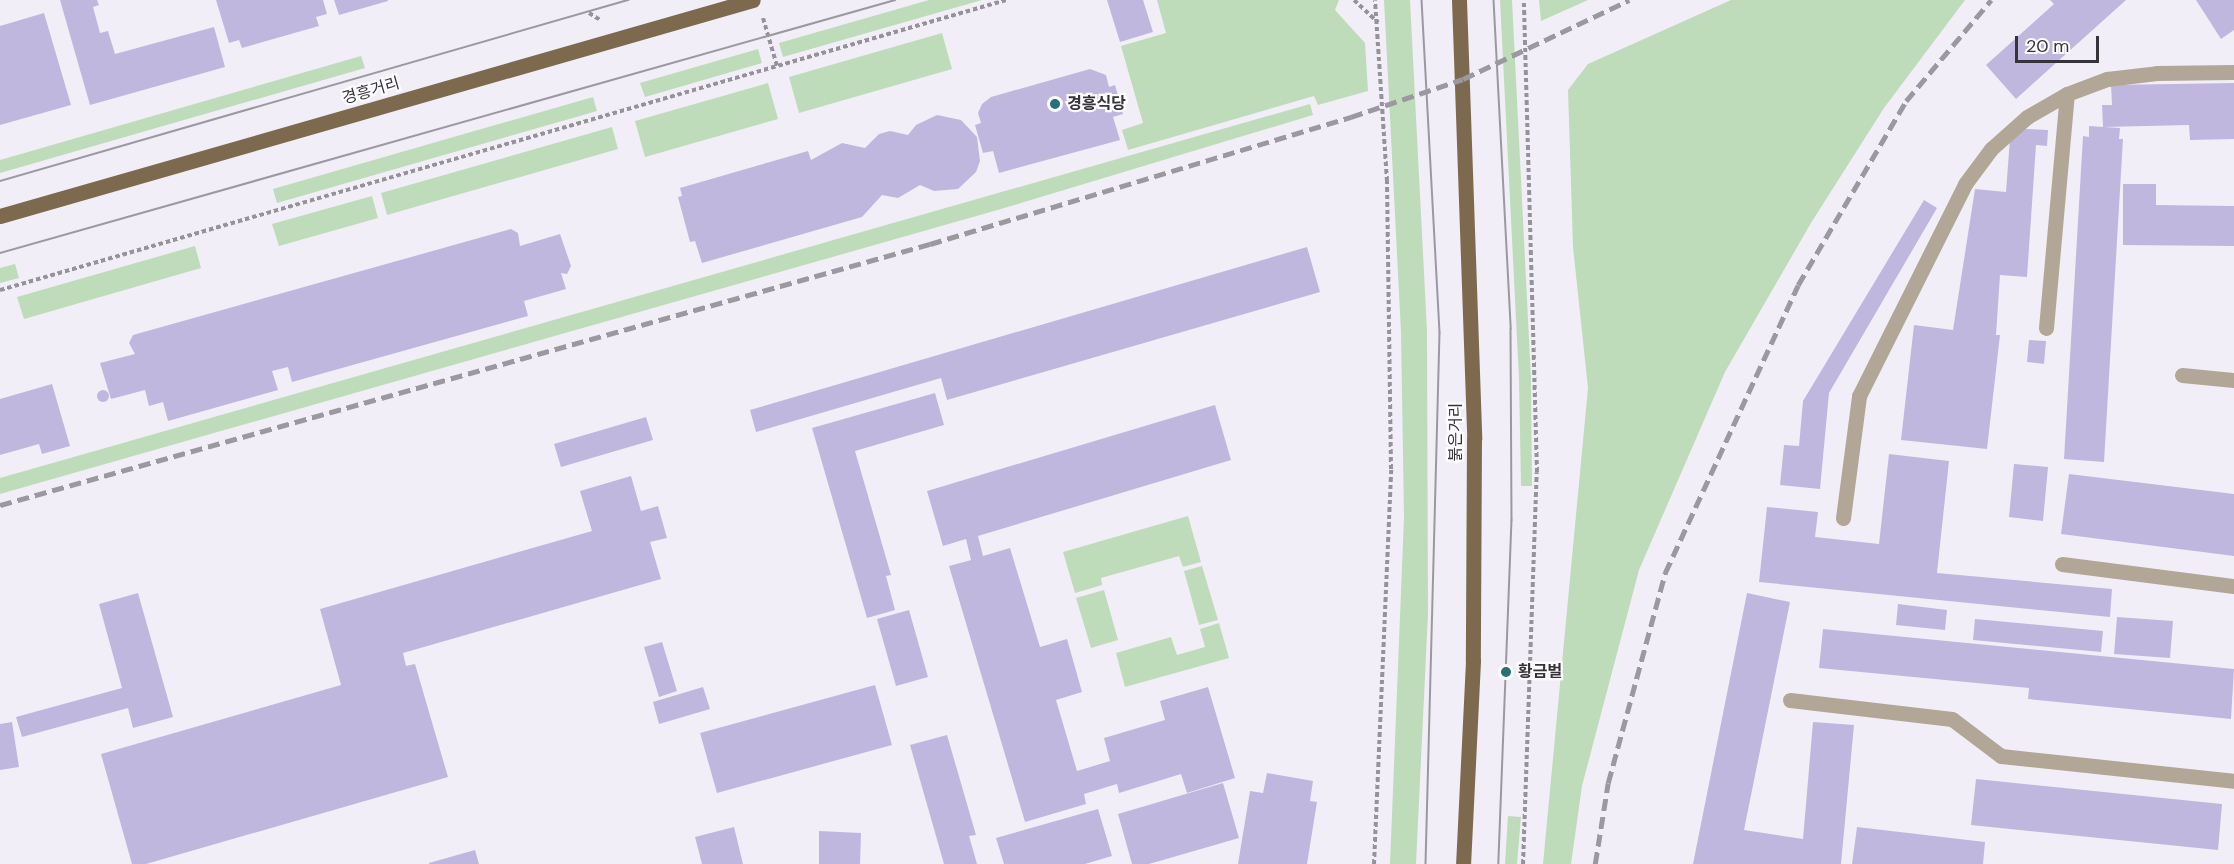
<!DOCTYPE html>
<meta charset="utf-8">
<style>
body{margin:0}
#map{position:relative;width:2234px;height:864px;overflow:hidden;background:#f2eef8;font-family:"DM Sans","Noto Sans KR",sans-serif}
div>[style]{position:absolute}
.green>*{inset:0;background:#bedcb9}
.building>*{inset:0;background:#c0b7df}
.round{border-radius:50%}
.path>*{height:4px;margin-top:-2px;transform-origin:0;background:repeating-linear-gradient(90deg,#959299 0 4.5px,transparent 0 7.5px)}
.service>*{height:15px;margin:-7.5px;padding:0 7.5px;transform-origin:7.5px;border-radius:7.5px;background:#b2a797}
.primary>*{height:15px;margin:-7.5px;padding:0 7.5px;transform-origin:7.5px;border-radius:7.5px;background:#7d6a4e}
.tram>*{height:1.5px;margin:-0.75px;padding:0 0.75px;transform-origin:0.75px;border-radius:0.75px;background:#9c98a0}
.rail>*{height:4.5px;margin-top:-2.25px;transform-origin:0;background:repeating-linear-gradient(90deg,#9c98a0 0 12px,transparent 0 18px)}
.dots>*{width:16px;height:16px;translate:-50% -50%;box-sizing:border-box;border:3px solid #fefdff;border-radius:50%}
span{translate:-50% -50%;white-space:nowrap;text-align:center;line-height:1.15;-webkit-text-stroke:4.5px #fefdff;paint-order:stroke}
.street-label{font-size:16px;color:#363438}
.poi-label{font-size:16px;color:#363438;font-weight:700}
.left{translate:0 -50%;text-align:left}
.scale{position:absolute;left:2015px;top:36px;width:84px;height:27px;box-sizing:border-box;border:3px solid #363438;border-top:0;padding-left:8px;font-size:18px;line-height:21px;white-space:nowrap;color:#363438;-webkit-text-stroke:4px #fefdff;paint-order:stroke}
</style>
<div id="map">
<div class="green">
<i style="clip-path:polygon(929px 0,982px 0,783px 57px,779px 43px)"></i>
<i style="clip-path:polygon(1157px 0,1339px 0,1335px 10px,1365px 43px,1368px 91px,1318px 105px,1314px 96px,1128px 150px,1122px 130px,1143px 123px,1121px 46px,1166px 33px)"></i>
<i style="clip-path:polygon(1384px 0,1410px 0,1427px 331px,1428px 614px,1416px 864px,1390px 864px,1404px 517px,1401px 332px)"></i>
<i style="clip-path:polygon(1500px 0,1512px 0,1531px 379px,1532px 486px,1521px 486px,1519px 379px)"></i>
<i style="clip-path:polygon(1539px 0,1588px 0,1541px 21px)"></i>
<i style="clip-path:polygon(1731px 0,1965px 0,1884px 108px,1811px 223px,1725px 372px,1639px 570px,1582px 786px,1571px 864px,1543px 864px,1588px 388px,1573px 247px,1568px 90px,1588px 64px)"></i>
<i style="clip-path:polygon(942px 33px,952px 69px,799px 113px,789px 77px)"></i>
<i style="clip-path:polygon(758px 49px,762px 63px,645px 97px,640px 83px)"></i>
<i style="clip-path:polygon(361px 56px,365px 68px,0 173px,0 160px)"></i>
<i style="clip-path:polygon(768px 83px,778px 119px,645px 157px,635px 121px)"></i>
<i style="clip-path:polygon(593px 97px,597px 111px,277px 203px,273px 189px)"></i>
<i style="clip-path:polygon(1310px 104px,1313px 115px,1001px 209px,0 494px,0 478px)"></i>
<i style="clip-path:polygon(612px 127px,618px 149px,387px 215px,381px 193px)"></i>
<i style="clip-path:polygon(372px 196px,378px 218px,279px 246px,272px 224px)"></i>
<i style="clip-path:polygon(195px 246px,201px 268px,24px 319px,17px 297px)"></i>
<i style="clip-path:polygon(15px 264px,19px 278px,0 283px,0 268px)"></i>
<i style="clip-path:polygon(1188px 516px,1201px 562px,1183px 567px,1179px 556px,1101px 578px,1102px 585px,1075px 593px,1063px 552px)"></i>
<i style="clip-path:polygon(1202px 566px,1218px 620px,1199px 625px,1184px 571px)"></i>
<i style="clip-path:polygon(1104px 590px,1118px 640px,1091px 648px,1076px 598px)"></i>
<i style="clip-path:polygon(1219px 623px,1229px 658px,1125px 687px,1116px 653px,1171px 637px,1177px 655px,1205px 647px,1200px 629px)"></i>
<i style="clip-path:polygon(1508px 816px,1521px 817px,1517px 864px,1505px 864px)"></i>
</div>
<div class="building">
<i style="clip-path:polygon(60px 0,97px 0,99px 5px,93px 7px,100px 33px,108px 31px,115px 54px,214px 27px,225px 67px,90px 105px)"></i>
<i style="clip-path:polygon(216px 0,323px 0,327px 14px,316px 17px,319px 26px,242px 48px,239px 40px,229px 43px)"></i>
<i style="clip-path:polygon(334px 0,388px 0,388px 1px,339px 15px)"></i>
<i style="clip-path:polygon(1107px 0,1143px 0,1153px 32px,1120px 42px)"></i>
<i style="clip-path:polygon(2050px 0,2126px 0,2016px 99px,1986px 65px,2054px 4px)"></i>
<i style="clip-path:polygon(2196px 0,2234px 0,2234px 30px,2221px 39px)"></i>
<i style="clip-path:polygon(44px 13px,71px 105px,0 125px,0 26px)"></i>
<i style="clip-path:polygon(1090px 69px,1106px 75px,1109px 87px,1115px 85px,1123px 114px,1113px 117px,1120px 140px,999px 173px,993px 151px,983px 153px,975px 125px,981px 123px,978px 113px,982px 104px,991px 97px)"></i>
<i style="clip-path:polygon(2234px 83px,2234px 139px,2190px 140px,2189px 125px,2103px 127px,2102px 105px,2112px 105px,2111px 85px)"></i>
<i style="clip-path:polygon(937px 115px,961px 120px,977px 137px,980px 161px,976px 172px,958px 189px,934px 191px,920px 185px,898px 198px,882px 195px,862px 217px,702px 263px,695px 241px,690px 242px,678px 197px,682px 196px,680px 188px,808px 151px,811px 160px,842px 143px,865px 148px,879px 134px,890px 131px,908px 135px,916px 125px)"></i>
<i style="clip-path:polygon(2089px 126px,2120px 128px,2119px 139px,2123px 139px,2104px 462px,2064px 459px,2083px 136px,2089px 137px)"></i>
<i style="clip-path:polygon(2026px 129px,2048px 130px,2047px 146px,2036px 145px,2027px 277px,2000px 275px,1996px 335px,2000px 335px,1987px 449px,1901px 440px,1914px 325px,1953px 330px,1975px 189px,2006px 192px,2010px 138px)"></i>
<i style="clip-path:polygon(2123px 184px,2156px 184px,2156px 205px,2234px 206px,2234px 246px,2123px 245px)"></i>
<i style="clip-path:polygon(1924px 200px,1937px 208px,1829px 393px,1820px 489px,1780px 485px,1784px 445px,1799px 446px,1803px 401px)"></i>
<i style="clip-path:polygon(511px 229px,518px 233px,520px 246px,560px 234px,571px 266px,567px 274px,561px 273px,566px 289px,524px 301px,528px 316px,292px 382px,288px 367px,272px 371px,278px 390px,168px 421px,163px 402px,149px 406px,145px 390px,111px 399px,100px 363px,135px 354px,129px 343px,133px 335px)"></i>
<i style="clip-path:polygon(1307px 247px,1320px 292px,947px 400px,941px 378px,756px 432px,750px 410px)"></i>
<i style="clip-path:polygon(2029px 340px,2046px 341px,2044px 364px,2027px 362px)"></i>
<i style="clip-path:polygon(52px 384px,70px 446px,42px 454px,39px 444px,0 455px,0 399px)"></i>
<i class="round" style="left:97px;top:390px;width:12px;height:12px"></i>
<i style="clip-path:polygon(935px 393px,944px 425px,855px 451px,891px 575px,886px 576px,895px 610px,867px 618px,812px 428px)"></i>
<i style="clip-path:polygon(1215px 405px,1231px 460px,978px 536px,983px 556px,1010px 548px,1040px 647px,1067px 639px,1082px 692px,1056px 700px,1077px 771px,1110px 761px,1104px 738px,1165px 720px,1160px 701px,1208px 687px,1235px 778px,1187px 793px,1181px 774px,1119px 793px,1117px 784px,1084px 794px,1086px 804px,1025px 822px,949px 566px,971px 560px,966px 539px,943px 546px,927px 491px)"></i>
<i style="clip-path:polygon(646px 417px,653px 440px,561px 467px,554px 444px)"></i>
<i style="clip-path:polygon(1889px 454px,1949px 461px,1937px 573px,2112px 589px,2110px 617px,1759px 582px,1767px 507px,1818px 512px,1815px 537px,1879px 544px)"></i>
<i style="clip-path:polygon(2014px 464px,2048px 467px,2043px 521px,2009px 517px)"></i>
<i style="clip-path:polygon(2069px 474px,2234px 494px,2234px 556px,2061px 534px)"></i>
<i style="clip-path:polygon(631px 476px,641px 511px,658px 506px,667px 538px,650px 542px,661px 579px,403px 653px,406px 666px,415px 664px,448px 777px,146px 864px,132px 864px,101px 754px,341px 685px,320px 609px,592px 531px,580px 491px)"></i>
<i style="clip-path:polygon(138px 593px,173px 717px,133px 728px,128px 708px,22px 737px,16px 717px,122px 688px,99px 604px)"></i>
<i style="clip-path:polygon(1747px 593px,1790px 602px,1744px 830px,1803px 839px,1813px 722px,1854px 725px,1841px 864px,1693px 864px)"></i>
<i style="clip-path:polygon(1898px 604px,1947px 610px,1945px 630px,1896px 625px)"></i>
<i style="clip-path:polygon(909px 610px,928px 677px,896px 686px,877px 619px)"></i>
<i style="clip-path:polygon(2117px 617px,2173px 621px,2170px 658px,2114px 654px)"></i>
<i style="clip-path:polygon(1975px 619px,2103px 631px,2101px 652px,1973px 640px)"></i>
<i style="clip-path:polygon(1823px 629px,2234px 669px,2231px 719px,2028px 699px,2029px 688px,1819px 668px)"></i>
<i style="clip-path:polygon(662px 642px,677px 691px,659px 697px,644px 647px)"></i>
<i style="clip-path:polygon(875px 685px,892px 745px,717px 793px,700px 733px)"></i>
<i style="clip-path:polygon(703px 687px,710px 709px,659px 724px,653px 702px)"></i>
<i style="clip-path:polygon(12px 722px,19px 767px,0 770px,0 724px)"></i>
<i style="clip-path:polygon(947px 735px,976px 835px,969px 836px,977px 864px,944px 864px,910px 745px)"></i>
<i style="clip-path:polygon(1267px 773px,1313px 781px,1310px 801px,1317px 802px,1307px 864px,1238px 864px,1250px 791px,1263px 793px)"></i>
<i style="clip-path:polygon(1976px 779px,2222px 804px,2218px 850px,1971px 825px)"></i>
<i style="clip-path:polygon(1223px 783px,1239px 838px,1149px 864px,1132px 864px,1118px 814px)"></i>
<i style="clip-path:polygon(1098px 809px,1112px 856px,1085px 864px,1004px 864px,996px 838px)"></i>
<i style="clip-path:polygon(734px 827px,743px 864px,702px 864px,695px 837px)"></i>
<i style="clip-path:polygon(1857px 827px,1985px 842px,1983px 864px,1852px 864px)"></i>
<i style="clip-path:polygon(819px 831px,861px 833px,860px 864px,819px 864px)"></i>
<i style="clip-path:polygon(475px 850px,479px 864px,429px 864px,429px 863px)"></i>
</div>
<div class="path">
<i style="left:1354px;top:0;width:33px;rotate:43deg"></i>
<i style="left:589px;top:13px;width:13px;rotate:32deg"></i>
<i style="left:763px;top:18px;width:50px;rotate:73.7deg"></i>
<i style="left:0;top:290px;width:1047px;rotate:-16.08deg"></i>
<i style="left:1374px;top:864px;width:395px;rotate:-87.5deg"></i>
<i style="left:1391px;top:469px;width:288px;rotate:-90.8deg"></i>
<i style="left:1387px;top:181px;width:181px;rotate:-93.8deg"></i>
<i style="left:1523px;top:864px;width:392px;rotate:-88deg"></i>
<i style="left:1537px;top:472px;width:472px;rotate:-91.6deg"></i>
</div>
<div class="service">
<i style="left:2046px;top:328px;width:235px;rotate:-84.9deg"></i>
<i style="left:2182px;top:375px;width:52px;rotate:5.5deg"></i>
<i style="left:1843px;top:518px;width:123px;rotate:-82.5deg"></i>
<i style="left:1859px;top:396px;width:237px;rotate:-63.4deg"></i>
<i style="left:1965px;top:184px;width:44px;rotate:-53.4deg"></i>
<i style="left:1991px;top:149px;width:48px;rotate:-41.6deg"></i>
<i style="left:2027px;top:117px;width:46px;rotate:-29.9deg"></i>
<i style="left:2067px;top:94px;width:43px;rotate:-20.6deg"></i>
<i style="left:2107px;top:79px;width:50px;rotate:-6.8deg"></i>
<i style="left:2157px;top:73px;width:77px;rotate:-0.7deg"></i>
<i style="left:2062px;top:564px;width:173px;rotate:7.3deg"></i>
<i style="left:1790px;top:700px;width:163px;rotate:6.7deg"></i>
<i style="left:1952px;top:719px;width:61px;rotate:37.1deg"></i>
<i style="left:2001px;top:756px;width:234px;rotate:6.1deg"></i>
</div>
<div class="primary">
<i style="left:1459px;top:0;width:439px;rotate:88deg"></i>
<i style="left:1474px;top:439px;width:222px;rotate:90.3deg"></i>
<i style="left:1473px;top:661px;width:203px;rotate:92.8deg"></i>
<i style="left:0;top:216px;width:783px;rotate:-16.01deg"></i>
</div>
<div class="tram">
<i style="left:1422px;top:0;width:333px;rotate:86.9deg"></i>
<i style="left:1440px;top:333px;width:531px;rotate:91.51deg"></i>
<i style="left:1494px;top:0;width:329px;rotate:87deg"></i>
<i style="left:1511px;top:329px;width:191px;rotate:89.7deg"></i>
<i style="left:1512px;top:520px;width:344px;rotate:92.2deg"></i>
<i style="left:0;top:181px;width:654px;rotate:-16.08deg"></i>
<i style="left:0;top:253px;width:930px;rotate:-15.78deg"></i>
</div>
<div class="rail">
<i style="left:0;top:505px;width:966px;rotate:-15.68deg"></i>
<i style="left:930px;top:244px;width:440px;rotate:-16.8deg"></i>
<i style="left:1351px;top:117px;width:118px;rotate:-18.7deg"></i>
<i style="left:1463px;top:79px;width:184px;rotate:-25.4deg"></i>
<i style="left:1595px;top:864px;width:82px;rotate:-80.9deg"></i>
<i style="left:1608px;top:783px;width:218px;rotate:-74.8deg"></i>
<i style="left:1665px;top:573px;width:317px;rotate:-65.2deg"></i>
<i style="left:1798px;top:285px;width:213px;rotate:-59.6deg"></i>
<i style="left:1906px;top:101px;width:132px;rotate:-49.9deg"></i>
</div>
<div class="dots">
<i style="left:1055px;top:104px;background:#276f7a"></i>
<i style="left:1506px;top:672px;background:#276f7a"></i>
</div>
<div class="street-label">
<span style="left:371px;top:91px;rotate:-16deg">경흥거리</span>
<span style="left:1456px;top:432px;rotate:-90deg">붉은거리</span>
</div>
<div class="poi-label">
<span class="left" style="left:1067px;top:104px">경흥식당</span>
<span class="left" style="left:1518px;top:672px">황금벌</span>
</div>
<div class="scale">20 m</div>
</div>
